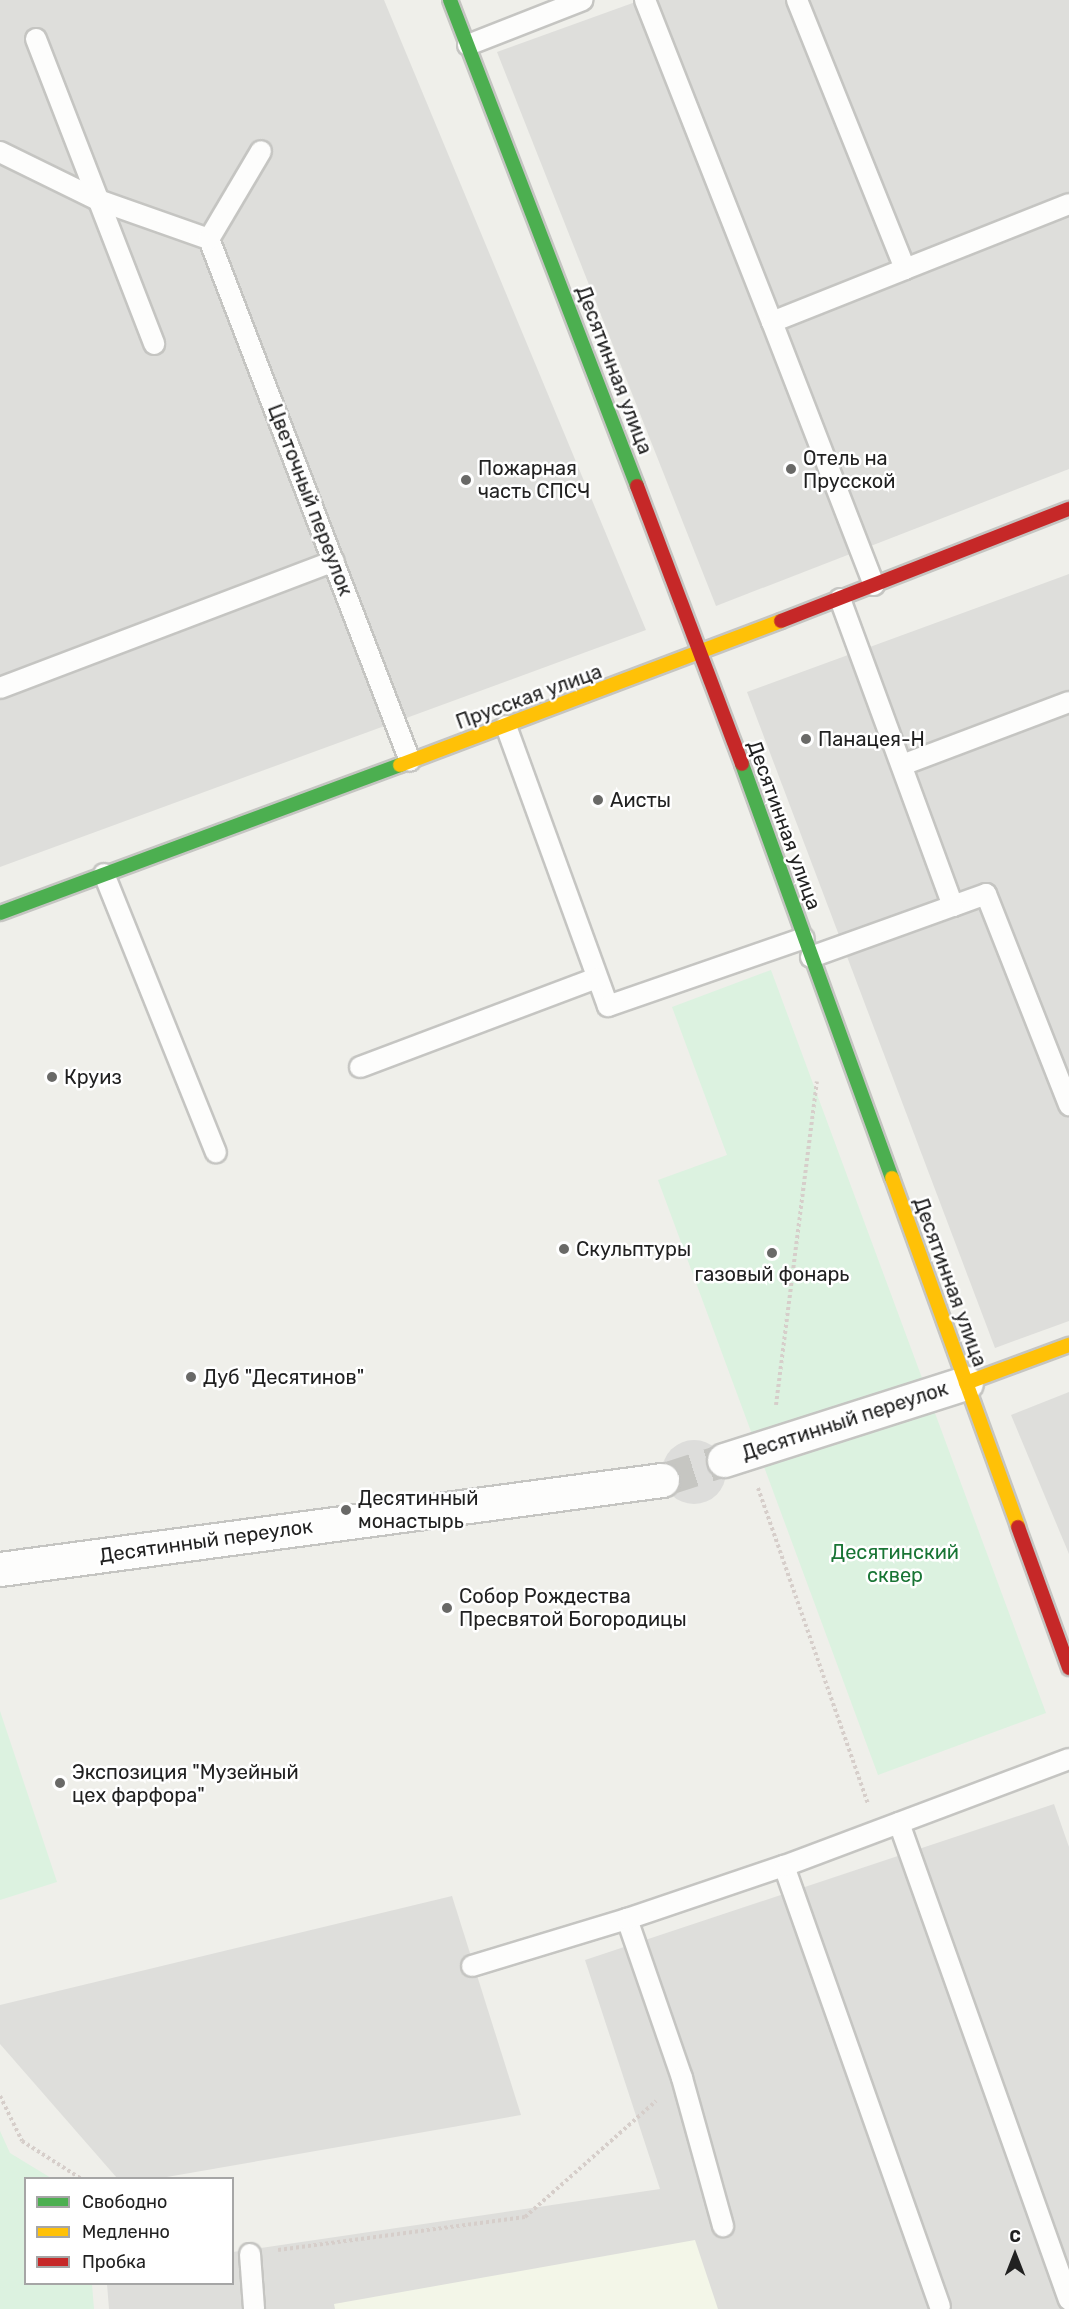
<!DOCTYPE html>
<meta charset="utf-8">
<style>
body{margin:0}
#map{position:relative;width:1069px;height:2309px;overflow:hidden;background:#efefea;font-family:Rubik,sans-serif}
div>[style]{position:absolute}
.residential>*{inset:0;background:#dededb}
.education>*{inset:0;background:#f3f6e8}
.religious>*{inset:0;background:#dddddb}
.round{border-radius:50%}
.park>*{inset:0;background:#dcf2e0}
.street-tunnel>*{height:33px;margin-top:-16.5px;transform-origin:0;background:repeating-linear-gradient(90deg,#c6c6c2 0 33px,transparent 0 49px)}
.path>*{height:4px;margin-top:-2px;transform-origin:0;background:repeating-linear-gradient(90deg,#d6ceca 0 3px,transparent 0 6px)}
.roads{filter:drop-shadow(2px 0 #c5c5c2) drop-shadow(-2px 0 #c5c5c2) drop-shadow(0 2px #c5c5c2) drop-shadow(0 -2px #c5c5c2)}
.lane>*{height:20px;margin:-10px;padding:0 10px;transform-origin:10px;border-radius:10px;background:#fdfdfc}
.street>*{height:33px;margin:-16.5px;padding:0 16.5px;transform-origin:16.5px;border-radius:16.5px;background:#fdfdfc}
.fast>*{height:14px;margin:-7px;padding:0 7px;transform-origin:7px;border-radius:7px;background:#4caf50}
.slow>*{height:14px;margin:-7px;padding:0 7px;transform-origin:7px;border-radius:7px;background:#ffc107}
.jam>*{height:14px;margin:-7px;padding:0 7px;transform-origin:7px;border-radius:7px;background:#c62828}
.dots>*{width:16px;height:16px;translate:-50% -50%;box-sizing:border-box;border:3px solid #fff;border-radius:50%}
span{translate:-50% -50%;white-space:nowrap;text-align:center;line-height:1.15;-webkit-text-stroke:5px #fff;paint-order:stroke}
.street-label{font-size:20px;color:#212121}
.poi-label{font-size:20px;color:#212121}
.left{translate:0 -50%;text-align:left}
.park-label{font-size:20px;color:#197535}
.legend{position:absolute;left:24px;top:2177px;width:210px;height:108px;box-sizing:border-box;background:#fff;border:2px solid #a6a6a6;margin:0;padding:8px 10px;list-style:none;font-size:18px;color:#212121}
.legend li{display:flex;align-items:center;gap:12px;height:30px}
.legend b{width:30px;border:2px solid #a6a6a6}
.north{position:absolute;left:985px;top:2225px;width:60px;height:60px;-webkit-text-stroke:4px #fff;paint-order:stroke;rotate:0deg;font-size:16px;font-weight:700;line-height:24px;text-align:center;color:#212121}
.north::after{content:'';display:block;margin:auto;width:21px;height:27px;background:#212121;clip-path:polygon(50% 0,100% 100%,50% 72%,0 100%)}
</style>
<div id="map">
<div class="residential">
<i style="clip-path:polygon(0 0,384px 0,646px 630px,0 867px)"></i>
<i style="clip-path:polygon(641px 0,1069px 0,1069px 469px,716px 606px,497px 52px)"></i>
<i style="clip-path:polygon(1069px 574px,1069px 1321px,995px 1348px,747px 692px)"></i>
<i style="clip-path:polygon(1069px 1392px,1069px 1554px,1011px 1415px)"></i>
<i style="clip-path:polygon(1054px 1804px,1069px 1847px,1069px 2309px,109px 2309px,107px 2284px,232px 2284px,233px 2252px,660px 2189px,585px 1960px)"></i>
<i style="clip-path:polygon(452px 1896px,521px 2115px,161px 2178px,117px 2178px,0 2044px,0 2005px)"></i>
</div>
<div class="education">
<i style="clip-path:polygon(695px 2240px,718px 2309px,335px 2309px,334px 2304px)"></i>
</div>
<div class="religious">
<i class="round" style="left:662px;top:1440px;width:64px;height:64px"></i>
</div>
<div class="park">
<i style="clip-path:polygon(771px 970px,1046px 1713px,878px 1775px,658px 1180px,727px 1155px,672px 1007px)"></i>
<i style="clip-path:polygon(0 1711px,57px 1882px,0 1900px)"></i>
<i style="clip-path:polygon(0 2131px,10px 2153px,51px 2178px,26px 2178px,26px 2284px,92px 2284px,94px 2309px,0 2309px)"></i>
</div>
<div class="street-tunnel">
<i style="left:662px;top:1480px;width:65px;rotate:-17.9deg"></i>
</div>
<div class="path">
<i style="left:776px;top:1405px;width:326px;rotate:-82.8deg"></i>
<i style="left:758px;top:1488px;width:335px;rotate:70.8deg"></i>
<i style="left:0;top:2096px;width:50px;rotate:63.9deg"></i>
<i style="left:22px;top:2141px;width:69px;rotate:32.5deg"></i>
<i style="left:278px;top:2250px;width:249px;rotate:-7.6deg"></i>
<i style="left:525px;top:2217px;width:175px;rotate:-41.5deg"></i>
</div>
<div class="roads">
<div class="lane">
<i style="left:645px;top:0;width:346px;rotate:68.5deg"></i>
<i style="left:797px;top:0;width:290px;rotate:68.1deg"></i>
<i style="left:905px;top:269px;width:176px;rotate:-21.6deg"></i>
<i style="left:36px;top:39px;width:327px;rotate:68.8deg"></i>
<i style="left:468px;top:45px;width:123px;rotate:-21.4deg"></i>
<i style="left:0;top:152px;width:109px;rotate:26.1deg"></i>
<i style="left:98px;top:200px;width:118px;rotate:19.4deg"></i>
<i style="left:209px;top:239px;width:559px;rotate:68.94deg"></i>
<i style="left:209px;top:239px;width:102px;rotate:-59.4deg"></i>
<i style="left:874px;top:585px;width:282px;rotate:-111.2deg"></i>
<i style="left:772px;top:322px;width:143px;rotate:-21.7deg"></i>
<i style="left:0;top:688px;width:357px;rotate:-20.8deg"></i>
<i style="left:506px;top:726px;width:298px;rotate:70deg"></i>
<i style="left:608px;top:1006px;width:207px;rotate:-19.1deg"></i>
<i style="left:902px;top:765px;width:178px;rotate:-20.7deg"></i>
<i style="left:104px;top:874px;width:300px;rotate:68.1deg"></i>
<i style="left:953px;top:906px;width:35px;rotate:-20deg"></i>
<i style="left:986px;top:894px;width:227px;rotate:68.5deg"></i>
<i style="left:811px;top:957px;width:151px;rotate:-19.8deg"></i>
<i style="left:953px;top:906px;width:327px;rotate:-110.2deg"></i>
<i style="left:360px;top:1067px;width:253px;rotate:-20.6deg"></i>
<i style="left:899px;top:1823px;width:506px;rotate:70.38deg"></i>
<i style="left:784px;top:1866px;width:467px;rotate:70.5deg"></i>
<i style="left:627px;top:1919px;width:168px;rotate:70.9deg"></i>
<i style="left:682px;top:2078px;width:154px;rotate:74.5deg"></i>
<i style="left:472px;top:1966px;width:162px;rotate:-16.9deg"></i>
<i style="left:627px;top:1919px;width:166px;rotate:-18.7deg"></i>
<i style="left:784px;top:1866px;width:304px;rotate:-20.6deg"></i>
<i style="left:250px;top:2254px;width:55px;rotate:85.8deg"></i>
</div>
<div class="street">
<i style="left:724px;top:1460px;width:254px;rotate:-17.7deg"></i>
<i style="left:0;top:1569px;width:668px;rotate:-7.66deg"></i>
</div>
<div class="fast">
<i style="left:450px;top:0;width:521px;rotate:68.95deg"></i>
<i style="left:742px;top:764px;width:440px;rotate:70.1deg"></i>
<i style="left:0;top:913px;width:427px;rotate:-20.3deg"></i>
</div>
<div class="slow">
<i style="left:400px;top:765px;width:407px;rotate:-20.7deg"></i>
<i style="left:892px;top:1178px;width:371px;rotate:70.1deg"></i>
<i style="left:966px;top:1383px;width:110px;rotate:-20.3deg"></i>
</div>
<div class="jam">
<i style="left:637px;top:486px;width:297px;rotate:69.3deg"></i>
<i style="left:781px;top:621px;width:309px;rotate:-21.3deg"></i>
<i style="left:1018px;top:1527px;width:150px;rotate:70.1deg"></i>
</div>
</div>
<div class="dots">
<i style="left:791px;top:469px;background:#696967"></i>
<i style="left:466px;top:480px;background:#696967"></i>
<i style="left:806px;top:739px;background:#696967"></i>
<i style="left:598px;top:800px;background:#696967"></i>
<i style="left:52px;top:1077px;background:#696967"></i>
<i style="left:564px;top:1249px;background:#696967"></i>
<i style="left:772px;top:1253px;background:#696967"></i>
<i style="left:191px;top:1377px;background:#696967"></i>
<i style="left:346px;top:1510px;background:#696967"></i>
<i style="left:447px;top:1608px;background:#696967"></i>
<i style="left:60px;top:1783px;background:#696967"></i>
</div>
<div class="street-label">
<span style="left:614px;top:370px;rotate:69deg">Десятинная улица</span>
<span style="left:310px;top:500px;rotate:69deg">Цветочный переулок</span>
<span style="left:529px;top:697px;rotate:-20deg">Прусская улица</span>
<span style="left:784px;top:825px;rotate:70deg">Десятинная улица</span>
<span style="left:950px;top:1282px;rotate:70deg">Десятинная улица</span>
<span style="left:845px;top:1421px;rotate:-18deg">Десятинный переулок</span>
<span style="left:206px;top:1541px;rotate:-8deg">Десятинный переулок</span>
</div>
<div class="poi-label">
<span class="left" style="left:803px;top:470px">Отель на<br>Прусской</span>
<span class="left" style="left:478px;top:480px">Пожарная<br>часть СПСЧ</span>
<span class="left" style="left:818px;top:739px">Панацея-Н</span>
<span class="left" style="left:610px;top:800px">Аисты</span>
<span class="left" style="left:64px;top:1077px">Круиз</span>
<span class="left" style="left:576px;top:1249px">Скульптуры</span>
<span style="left:772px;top:1274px">газовый фонарь</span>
<span class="left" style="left:203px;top:1377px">Дуб "Десятинов"</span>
<span class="left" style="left:358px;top:1510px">Десятинный<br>монастырь</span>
<span class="left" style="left:459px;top:1608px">Собор Рождества<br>Пресвятой Богородицы</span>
<span class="left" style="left:72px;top:1784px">Экспозиция "Музейный<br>цех фарфора"</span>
</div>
<div class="park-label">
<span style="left:895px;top:1564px">Десятинский<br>сквер</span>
</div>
<ul class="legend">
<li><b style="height:8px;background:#4caf50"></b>Свободно</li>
<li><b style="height:8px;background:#ffc107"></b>Медленно</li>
<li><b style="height:8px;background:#c62828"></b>Пробка</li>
</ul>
<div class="north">С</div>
</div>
